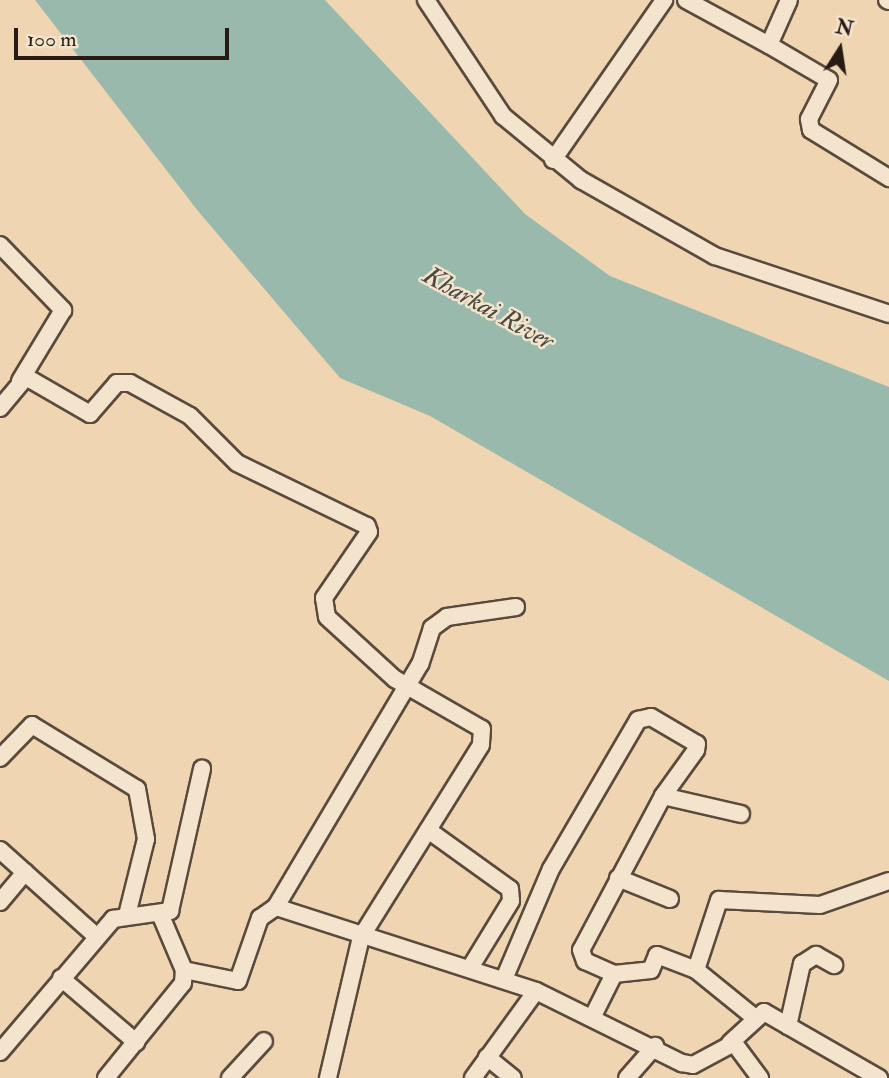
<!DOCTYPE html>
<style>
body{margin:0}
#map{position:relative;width:889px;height:1078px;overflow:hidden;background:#efd5b2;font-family:"IM FELL Double Pica",serif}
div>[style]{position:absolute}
.water>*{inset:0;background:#9ab9ad}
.roads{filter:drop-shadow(2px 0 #5a4a3c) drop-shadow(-2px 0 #5a4a3c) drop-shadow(0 2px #5a4a3c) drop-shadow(0 -2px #5a4a3c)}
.minor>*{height:16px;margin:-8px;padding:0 8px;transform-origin:8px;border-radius:8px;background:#f5e4cd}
span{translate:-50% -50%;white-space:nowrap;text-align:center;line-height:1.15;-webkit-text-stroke:5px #f5e4cd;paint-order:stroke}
.water-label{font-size:26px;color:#4a4a42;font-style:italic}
.north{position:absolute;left:805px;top:14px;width:70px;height:70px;-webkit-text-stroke:5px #f5e4cd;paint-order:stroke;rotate:12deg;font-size:19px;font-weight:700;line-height:28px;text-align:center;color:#281b14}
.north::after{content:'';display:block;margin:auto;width:24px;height:32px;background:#281b14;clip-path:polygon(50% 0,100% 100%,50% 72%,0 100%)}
.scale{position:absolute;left:14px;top:28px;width:215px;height:32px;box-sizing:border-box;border:4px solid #281b14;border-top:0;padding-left:9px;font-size:21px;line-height:24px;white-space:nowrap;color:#281b14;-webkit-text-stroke:5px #f5e4cd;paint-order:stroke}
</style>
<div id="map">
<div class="water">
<i style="clip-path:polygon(35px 0,325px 0,525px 214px,610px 276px,889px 387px,889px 681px,430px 416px,340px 378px,198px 211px)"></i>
</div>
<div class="roads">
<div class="minor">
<i style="left:426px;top:0;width:139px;rotate:56.4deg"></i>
<i style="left:503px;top:116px;width:101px;rotate:39.4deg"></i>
<i style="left:581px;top:180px;width:154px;rotate:29.6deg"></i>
<i style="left:715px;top:256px;width:183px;rotate:18.4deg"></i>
<i style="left:686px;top:0;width:94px;rotate:28.5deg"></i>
<i style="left:769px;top:45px;width:49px;rotate:-66deg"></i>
<i style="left:887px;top:0;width:2px;rotate:27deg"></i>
<i style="left:769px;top:45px;width:69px;rotate:30.3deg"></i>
<i style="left:829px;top:80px;width:44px;rotate:117.1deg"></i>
<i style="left:809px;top:119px;width:11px;rotate:80deg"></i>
<i style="left:811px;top:130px;width:92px;rotate:31.6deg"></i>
<i style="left:553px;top:160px;width:195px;rotate:-55.2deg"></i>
<i style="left:0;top:245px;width:91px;rotate:45.9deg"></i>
<i style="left:63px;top:310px;width:83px;rotate:121.2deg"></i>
<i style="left:0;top:408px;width:40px;rotate:-50deg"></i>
<i style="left:26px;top:377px;width:74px;rotate:30deg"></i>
<i style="left:90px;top:414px;width:41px;rotate:-48.9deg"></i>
<i style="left:117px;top:383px;width:13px"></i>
<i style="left:130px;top:383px;width:68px;rotate:28.8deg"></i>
<i style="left:190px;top:416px;width:66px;rotate:45deg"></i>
<i style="left:237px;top:463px;width:144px;rotate:25.9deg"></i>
<i style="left:367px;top:526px;width:6px;rotate:72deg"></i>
<i style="left:369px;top:532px;width:80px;rotate:124.3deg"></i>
<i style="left:324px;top:598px;width:19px;rotate:81deg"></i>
<i style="left:327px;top:617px;width:92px;rotate:42.4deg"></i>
<i style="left:395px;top:679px;width:100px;rotate:29.9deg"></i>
<i style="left:482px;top:729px;width:16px;rotate:94deg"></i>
<i style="left:481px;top:745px;width:226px;rotate:122deg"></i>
<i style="left:361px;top:937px;width:145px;rotate:103.2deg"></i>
<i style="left:516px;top:607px;width:70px;rotate:171.8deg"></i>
<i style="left:447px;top:617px;width:19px;rotate:144deg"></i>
<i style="left:432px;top:628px;width:38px;rotate:108deg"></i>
<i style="left:420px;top:664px;width:282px;rotate:120.7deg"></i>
<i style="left:276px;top:907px;width:273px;rotate:17.9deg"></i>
<i style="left:536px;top:991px;width:163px;rotate:26.3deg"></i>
<i style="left:682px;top:1063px;width:11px;rotate:10deg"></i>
<i style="left:693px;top:1065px;width:47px;rotate:-28.2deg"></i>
<i style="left:734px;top:1043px;width:44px;rotate:53.4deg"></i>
<i style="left:0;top:758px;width:46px;rotate:-45.9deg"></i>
<i style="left:32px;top:725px;width:123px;rotate:31.4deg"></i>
<i style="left:137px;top:789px;width:51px;rotate:79.8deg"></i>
<i style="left:146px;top:839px;width:78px;rotate:104deg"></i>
<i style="left:663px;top:796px;width:80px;rotate:13deg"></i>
<i style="left:428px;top:830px;width:101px;rotate:35.7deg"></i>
<i style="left:510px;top:889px;width:12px;rotate:85deg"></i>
<i style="left:511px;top:901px;width:79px;rotate:121.5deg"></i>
<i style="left:0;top:850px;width:130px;rotate:41.9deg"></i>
<i style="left:618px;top:878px;width:56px;rotate:22deg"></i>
<i style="left:0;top:902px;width:39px;rotate:-50deg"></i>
<i style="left:184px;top:970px;width:55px;rotate:11.5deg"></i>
<i style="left:238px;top:981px;width:67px;rotate:-70.8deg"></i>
<i style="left:260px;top:918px;width:19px;rotate:-35deg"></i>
<i style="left:696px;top:970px;width:74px;rotate:-71.8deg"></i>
<i style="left:719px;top:900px;width:101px;rotate:2.8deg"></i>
<i style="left:820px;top:905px;width:73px;rotate:-19.2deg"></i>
<i style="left:61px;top:978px;width:99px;rotate:40.5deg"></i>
<i style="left:504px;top:979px;width:120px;rotate:-66.9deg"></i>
<i style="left:551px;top:869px;width:173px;rotate:-59.7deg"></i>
<i style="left:638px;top:720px;width:13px;rotate:-13deg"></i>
<i style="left:651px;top:717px;width:53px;rotate:30.4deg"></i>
<i style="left:697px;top:744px;width:6px;rotate:99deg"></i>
<i style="left:696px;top:750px;width:57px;rotate:125.7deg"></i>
<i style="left:663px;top:796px;width:174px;rotate:118deg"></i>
<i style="left:581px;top:950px;width:12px;rotate:70deg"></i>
<i style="left:585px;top:961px;width:32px;rotate:24deg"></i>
<i style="left:592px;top:1018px;width:49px;rotate:-63.4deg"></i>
<i style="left:614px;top:974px;width:37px;rotate:-6deg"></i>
<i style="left:651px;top:970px;width:16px;rotate:-68deg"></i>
<i style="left:657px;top:955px;width:42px;rotate:21deg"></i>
<i style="left:696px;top:970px;width:75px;rotate:39deg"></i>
<i style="left:788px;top:1026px;width:64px;rotate:-77.3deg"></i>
<i style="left:802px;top:964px;width:17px;rotate:-33deg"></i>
<i style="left:816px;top:955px;width:21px;rotate:29deg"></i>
<i style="left:730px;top:1043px;width:46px;rotate:-42.4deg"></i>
<i style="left:764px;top:1012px;width:133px;rotate:29.9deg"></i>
<i style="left:0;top:1052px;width:175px;rotate:-49.6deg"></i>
<i style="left:113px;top:919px;width:58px;rotate:-8deg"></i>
<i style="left:170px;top:911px;width:146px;rotate:-77.3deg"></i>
<i style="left:487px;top:1057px;width:33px;rotate:39deg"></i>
<i style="left:106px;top:1078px;width:122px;rotate:-51deg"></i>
<i style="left:183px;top:983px;width:13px;rotate:-86deg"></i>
<i style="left:184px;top:970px;width:59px;rotate:-113.1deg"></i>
<i style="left:230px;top:1078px;width:50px;rotate:-47.4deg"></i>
<i style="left:473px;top:1078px;width:107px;rotate:-54.1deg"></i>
<i style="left:627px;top:1078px;width:43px;rotate:-48.8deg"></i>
</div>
</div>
<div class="water-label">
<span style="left:488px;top:309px;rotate:29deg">Kharkai River</span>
</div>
<div class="north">N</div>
<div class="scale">100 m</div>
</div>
